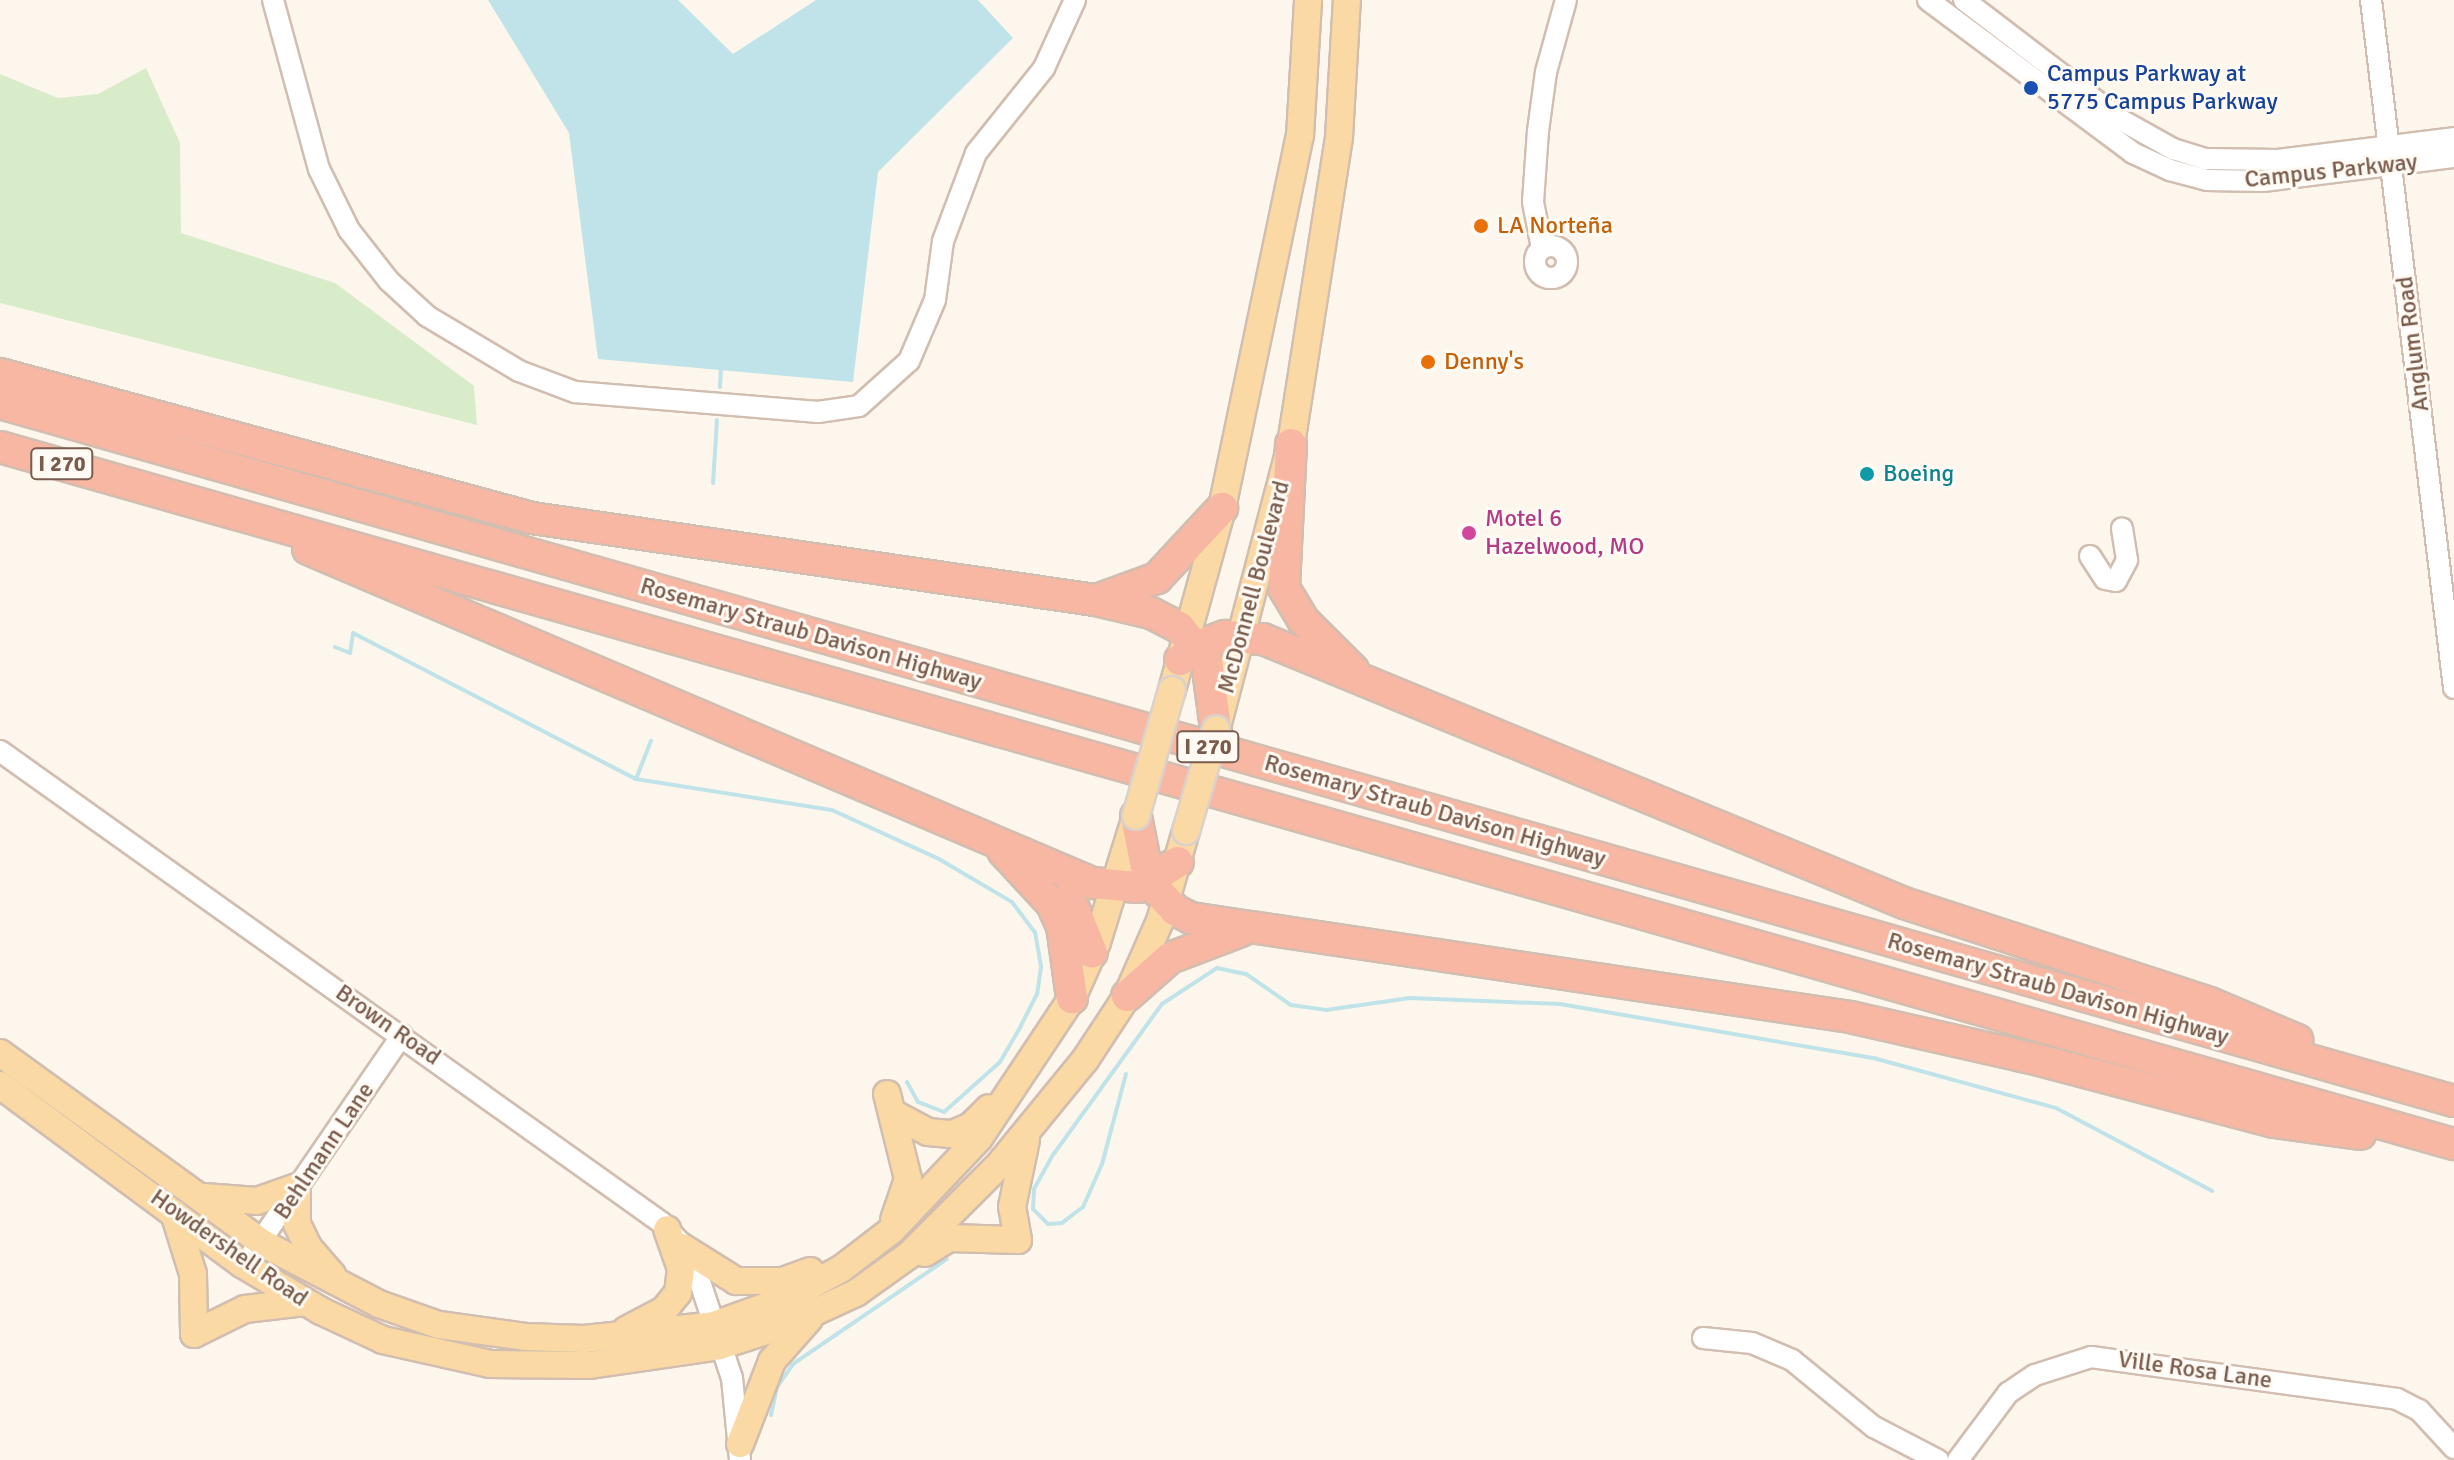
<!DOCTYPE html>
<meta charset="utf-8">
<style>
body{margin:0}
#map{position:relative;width:2454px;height:1460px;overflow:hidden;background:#fdf6ec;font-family:Signika,sans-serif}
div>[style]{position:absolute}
.green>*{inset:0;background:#d8ecc9}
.water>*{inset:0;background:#bfe3e8}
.stream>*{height:4px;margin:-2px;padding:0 2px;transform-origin:2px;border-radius:2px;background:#bfe3e8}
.roads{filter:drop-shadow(2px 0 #d1beb0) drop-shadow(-2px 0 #d1beb0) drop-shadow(0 2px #d1beb0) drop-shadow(0 -2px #d1beb0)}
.minor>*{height:20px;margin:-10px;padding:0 10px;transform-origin:10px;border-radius:10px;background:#fff}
.minor>.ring{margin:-10px;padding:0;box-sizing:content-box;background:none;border:20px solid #fff;border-radius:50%}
.major>*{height:26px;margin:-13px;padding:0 13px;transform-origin:13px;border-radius:13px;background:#fbd9a5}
.highway>*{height:30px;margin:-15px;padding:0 15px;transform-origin:15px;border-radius:15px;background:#f7b7a3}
.bridges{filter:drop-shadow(2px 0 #dad1cd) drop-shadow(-2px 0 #dad1cd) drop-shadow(0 2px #dad1cd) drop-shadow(0 -2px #dad1cd)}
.major-bridge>*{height:26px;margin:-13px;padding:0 13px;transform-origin:13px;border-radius:13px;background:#fbd9a5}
.dots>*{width:22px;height:22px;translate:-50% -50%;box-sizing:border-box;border:4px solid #fffaf3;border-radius:50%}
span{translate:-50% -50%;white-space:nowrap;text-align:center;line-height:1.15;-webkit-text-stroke:6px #fffaf3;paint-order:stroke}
.shield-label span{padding:2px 6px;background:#fffaf3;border:2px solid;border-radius:6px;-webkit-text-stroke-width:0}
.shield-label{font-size:22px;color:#7a5c4d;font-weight:700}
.transit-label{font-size:24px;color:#164399}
.left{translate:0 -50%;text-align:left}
.street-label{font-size:24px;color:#7a5c4d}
.food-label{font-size:24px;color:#c56008}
.culture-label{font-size:24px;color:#0d838f}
.hotel-label{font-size:24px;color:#b23c85}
</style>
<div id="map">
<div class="green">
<i style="clip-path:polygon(146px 68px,180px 143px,181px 233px,335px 283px,474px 386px,477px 425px,0 303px,0 74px,58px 98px,98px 94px)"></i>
</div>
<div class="water">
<i style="clip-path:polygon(488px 0,678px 0,733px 54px,816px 0,978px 0,1013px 38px,878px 172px,853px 382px,598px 359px,569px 133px)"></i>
</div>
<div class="stream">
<i style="left:720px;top:387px;width:17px;rotate:-87deg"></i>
<i style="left:713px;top:483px;width:63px;rotate:-86.4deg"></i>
<i style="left:335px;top:647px;width:16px;rotate:22deg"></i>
<i style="left:350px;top:653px;width:20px;rotate:-81deg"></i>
<i style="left:353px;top:633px;width:318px;rotate:27.3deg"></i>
<i style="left:636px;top:779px;width:198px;rotate:9deg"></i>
<i style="left:832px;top:810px;width:118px;rotate:24.6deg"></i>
<i style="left:939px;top:859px;width:85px;rotate:30.5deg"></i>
<i style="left:1012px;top:902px;width:38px;rotate:53deg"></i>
<i style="left:1035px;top:932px;width:36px;rotate:80deg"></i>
<i style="left:1041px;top:967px;width:27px;rotate:98deg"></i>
<i style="left:1037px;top:994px;width:36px;rotate:117deg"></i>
<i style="left:1021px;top:1026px;width:42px;rotate:120.3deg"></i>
<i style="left:1000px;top:1062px;width:75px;rotate:138.2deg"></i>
<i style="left:944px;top:1112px;width:28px;rotate:-159deg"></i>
<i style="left:918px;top:1102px;width:23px;rotate:-119deg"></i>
<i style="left:636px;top:779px;width:41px;rotate:-68.5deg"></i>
<i style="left:1126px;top:1074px;width:93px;rotate:104.9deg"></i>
<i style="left:1102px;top:1164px;width:47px;rotate:113.8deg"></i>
<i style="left:1083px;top:1207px;width:26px;rotate:143deg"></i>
<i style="left:1062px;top:1223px;width:14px;rotate:176deg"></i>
<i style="left:1048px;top:1224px;width:21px;rotate:-135deg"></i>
<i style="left:1033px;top:1209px;width:20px;rotate:-87deg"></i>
<i style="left:1034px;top:1189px;width:39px;rotate:-61deg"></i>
<i style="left:1053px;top:1155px;width:186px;rotate:-54.2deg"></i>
<i style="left:1162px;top:1004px;width:66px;rotate:-33.2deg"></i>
<i style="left:1217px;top:968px;width:30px;rotate:12deg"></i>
<i style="left:1246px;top:974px;width:55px;rotate:34.6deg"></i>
<i style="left:1291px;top:1005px;width:35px;rotate:8deg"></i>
<i style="left:1326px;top:1010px;width:85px;rotate:-8.1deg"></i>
<i style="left:1410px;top:998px;width:150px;rotate:2.3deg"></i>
<i style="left:1560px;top:1004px;width:322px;rotate:9.8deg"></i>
<i style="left:1877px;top:1059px;width:186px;rotate:15.3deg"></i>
<i style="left:2056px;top:1108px;width:177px;rotate:28deg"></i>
<i style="left:771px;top:1415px;width:29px;rotate:-78deg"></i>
<i style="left:777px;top:1387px;width:28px;rotate:-55deg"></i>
<i style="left:793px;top:1364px;width:186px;rotate:-34.3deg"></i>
</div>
<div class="roads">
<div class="minor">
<i style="left:273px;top:0;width:175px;rotate:74.8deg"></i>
<i style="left:319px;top:169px;width:68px;rotate:63.8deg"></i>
<i style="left:349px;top:230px;width:65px;rotate:51.9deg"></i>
<i style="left:389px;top:281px;width:52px;rotate:42.6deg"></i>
<i style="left:427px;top:316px;width:107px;rotate:30.9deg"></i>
<i style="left:519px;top:371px;width:60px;rotate:20.6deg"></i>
<i style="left:575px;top:392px;width:244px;rotate:4.7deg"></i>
<i style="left:818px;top:412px;width:41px;rotate:-8.3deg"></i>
<i style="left:859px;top:406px;width:67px;rotate:-42deg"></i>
<i style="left:909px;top:361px;width:66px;rotate:-66.9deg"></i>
<i style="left:935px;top:300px;width:60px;rotate:-82.3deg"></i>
<i style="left:943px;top:241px;width:94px;rotate:-69.4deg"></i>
<i style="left:976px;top:153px;width:109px;rotate:-51.3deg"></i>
<i style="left:1044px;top:68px;width:75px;rotate:-65.5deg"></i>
<i style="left:1928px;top:0;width:256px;rotate:36.7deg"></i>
<i style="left:2133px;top:153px;width:41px;rotate:24.7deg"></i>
<i style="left:2170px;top:170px;width:38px;rotate:15deg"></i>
<i style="left:2207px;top:180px;width:56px;rotate:1deg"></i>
<i style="left:2263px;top:181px;width:193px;rotate:-7.2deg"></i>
<i style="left:1964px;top:0;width:198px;rotate:37.4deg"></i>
<i style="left:2121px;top:120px;width:60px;rotate:29.1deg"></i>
<i style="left:2173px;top:149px;width:34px;rotate:17deg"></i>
<i style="left:2205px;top:159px;width:73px;rotate:0.8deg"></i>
<i style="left:2278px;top:160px;width:177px;rotate:-7.1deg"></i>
<i style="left:2371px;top:0;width:693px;rotate:83.12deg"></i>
<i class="ring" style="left:1535px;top:246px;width:12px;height:12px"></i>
<i style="left:1542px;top:248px;width:47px;rotate:-101.1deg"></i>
<i style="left:1533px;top:202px;width:71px;rotate:-86deg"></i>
<i style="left:1538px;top:131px;width:60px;rotate:-82.3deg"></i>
<i style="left:1546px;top:72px;width:75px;rotate:-74.5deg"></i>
<i style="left:2090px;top:556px;width:27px;rotate:57deg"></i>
<i style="left:2105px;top:579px;width:11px;rotate:10deg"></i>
<i style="left:2116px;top:581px;width:24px;rotate:-62deg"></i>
<i style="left:2127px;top:560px;width:32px;rotate:-99deg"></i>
<i style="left:0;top:751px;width:813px;rotate:35.49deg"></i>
<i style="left:662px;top:1223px;width:26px;rotate:47deg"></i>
<i style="left:680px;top:1242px;width:48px;rotate:64deg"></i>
<i style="left:701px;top:1285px;width:98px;rotate:71.6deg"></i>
<i style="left:732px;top:1378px;width:82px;rotate:84.4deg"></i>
<i style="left:253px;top:1252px;width:263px;rotate:-55.5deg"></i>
<i style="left:1703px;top:1338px;width:49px;rotate:5.8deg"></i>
<i style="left:1752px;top:1343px;width:43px;rotate:23deg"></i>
<i style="left:1792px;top:1360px;width:106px;rotate:39.3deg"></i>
<i style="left:1874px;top:1427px;width:72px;rotate:27.3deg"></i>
<i style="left:1958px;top:1460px;width:84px;rotate:-53.3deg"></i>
<i style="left:2008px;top:1393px;width:32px;rotate:-34deg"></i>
<i style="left:2035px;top:1375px;width:59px;rotate:-17.8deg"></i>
<i style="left:2091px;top:1357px;width:309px;rotate:7.8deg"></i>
<i style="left:2397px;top:1399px;width:25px;rotate:27deg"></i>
<i style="left:2419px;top:1410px;width:52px;rotate:47.4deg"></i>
</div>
<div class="major">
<i style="left:1172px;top:690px;width:189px;rotate:-74.6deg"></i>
<i style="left:1222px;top:508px;width:380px;rotate:-78.2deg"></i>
<i style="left:1300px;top:136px;width:136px;rotate:-86.6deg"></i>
<i style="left:1217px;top:727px;width:293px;rotate:-75.3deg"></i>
<i style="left:1291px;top:444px;width:311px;rotate:-81.1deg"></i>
<i style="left:1339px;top:137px;width:137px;rotate:-86.7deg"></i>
<i style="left:0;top:1053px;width:324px;rotate:35.9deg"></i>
<i style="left:262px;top:1243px;width:132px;rotate:27.5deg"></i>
<i style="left:379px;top:1304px;width:64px;rotate:19.3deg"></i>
<i style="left:439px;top:1325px;width:87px;rotate:7.9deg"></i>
<i style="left:525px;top:1337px;width:59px;rotate:1.9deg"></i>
<i style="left:584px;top:1339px;width:131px;rotate:-6.1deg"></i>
<i style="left:714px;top:1325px;width:71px;rotate:-19.7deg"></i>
<i style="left:781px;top:1301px;width:68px;rotate:-28.1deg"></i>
<i style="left:841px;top:1269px;width:64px;rotate:-37.4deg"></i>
<i style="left:892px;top:1230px;width:127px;rotate:-46.6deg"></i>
<i style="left:979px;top:1138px;width:168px;rotate:-56.4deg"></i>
<i style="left:1072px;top:998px;width:61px;rotate:-65.9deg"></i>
<i style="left:1097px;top:942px;width:132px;rotate:-72.8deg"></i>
<i style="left:0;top:1085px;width:301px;rotate:36.5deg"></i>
<i style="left:242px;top:1264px;width:92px;rotate:30.7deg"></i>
<i style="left:321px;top:1311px;width:68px;rotate:25.1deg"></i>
<i style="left:383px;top:1340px;width:110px;rotate:12.6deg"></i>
<i style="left:490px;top:1364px;width:100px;rotate:0.6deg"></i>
<i style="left:590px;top:1365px;width:131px;rotate:-8.3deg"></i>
<i style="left:720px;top:1346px;width:75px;rotate:-17.9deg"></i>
<i style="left:791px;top:1323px;width:72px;rotate:-24.8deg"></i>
<i style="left:856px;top:1293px;width:65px;rotate:-35.6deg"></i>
<i style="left:909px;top:1255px;width:127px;rotate:-45deg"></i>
<i style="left:999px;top:1165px;width:136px;rotate:-50.7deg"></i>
<i style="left:1085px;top:1060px;width:77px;rotate:-56.7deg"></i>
<i style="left:1127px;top:996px;width:82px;rotate:-66.3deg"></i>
<i style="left:1160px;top:921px;width:94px;rotate:-73.9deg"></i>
<i style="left:887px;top:1094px;width:88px;rotate:76.1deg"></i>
<i style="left:908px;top:1179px;width:43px;rotate:108.9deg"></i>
<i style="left:898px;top:1116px;width:34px;rotate:28deg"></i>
<i style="left:928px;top:1132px;width:25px;rotate:5deg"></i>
<i style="left:953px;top:1134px;width:20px;rotate:-24deg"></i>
<i style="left:971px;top:1126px;width:25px;rotate:-45deg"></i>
<i style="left:204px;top:1197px;width:53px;rotate:4.3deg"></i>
<i style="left:257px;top:1201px;width:42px;rotate:-19.3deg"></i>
<i style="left:297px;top:1187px;width:37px;rotate:90deg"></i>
<i style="left:297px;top:1224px;width:25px;rotate:64deg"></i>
<i style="left:308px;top:1247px;width:37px;rotate:49deg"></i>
<i style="left:174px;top:1213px;width:64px;rotate:72.7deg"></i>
<i style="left:193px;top:1274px;width:60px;rotate:89deg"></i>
<i style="left:682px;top:1247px;width:64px;rotate:32.2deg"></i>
<i style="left:736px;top:1281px;width:47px"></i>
<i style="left:783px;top:1281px;width:29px;rotate:-20deg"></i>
<i style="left:925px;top:1253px;width:28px;rotate:-32deg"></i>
<i style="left:949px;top:1238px;width:69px;rotate:1.7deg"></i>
<i style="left:1018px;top:1240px;width:34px;rotate:-100deg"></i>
<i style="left:1012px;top:1207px;width:68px;rotate:-78.2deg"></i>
<i style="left:626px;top:1330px;width:43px;rotate:-27.8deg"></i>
<i style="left:664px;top:1310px;width:22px;rotate:-51deg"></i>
<i style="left:678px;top:1293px;width:24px;rotate:-83deg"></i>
<i style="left:681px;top:1269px;width:42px;rotate:-109.3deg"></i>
<i style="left:194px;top:1334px;width:57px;rotate:-26.1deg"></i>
<i style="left:245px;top:1309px;width:60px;rotate:-6.7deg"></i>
<i style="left:740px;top:1444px;width:89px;rotate:-68.9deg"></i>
<i style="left:772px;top:1361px;width:56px;rotate:-48.6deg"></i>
</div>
<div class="highway">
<i style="left:0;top:374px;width:551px;rotate:15.15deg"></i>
<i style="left:532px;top:518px;width:569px;rotate:8.29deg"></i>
<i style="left:1095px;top:600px;width:57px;rotate:13.1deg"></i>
<i style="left:1151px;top:613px;width:31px;rotate:27deg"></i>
<i style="left:1179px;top:627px;width:45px;rotate:51.3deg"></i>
<i style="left:1207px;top:662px;width:68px;rotate:82.3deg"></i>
<i style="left:0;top:403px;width:2551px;rotate:15.88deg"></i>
<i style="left:1291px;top:444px;width:144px;rotate:92.8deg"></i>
<i style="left:1284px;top:588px;width:37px;rotate:59deg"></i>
<i style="left:1303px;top:620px;width:71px;rotate:45deg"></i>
<i style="left:0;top:447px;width:2551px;rotate:15.86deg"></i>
<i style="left:308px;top:549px;width:852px;rotate:23.07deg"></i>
<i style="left:1092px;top:883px;width:46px;rotate:5deg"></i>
<i style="left:1138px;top:887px;width:47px;rotate:-32deg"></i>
<i style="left:1099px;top:599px;width:62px;rotate:-19.9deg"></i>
<i style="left:1157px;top:578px;width:96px;rotate:-47.1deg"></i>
<i style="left:1180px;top:660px;width:22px;rotate:-39deg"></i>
<i style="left:1197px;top:646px;width:30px;rotate:-20deg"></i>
<i style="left:1225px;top:636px;width:38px;rotate:5deg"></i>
<i style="left:1263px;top:639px;width:693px;rotate:22.38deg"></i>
<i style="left:1904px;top:903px;width:322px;rotate:18.1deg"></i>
<i style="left:2210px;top:1003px;width:95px;rotate:23deg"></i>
<i style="left:1136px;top:816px;width:67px;rotate:78.9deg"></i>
<i style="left:1149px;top:882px;width:38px;rotate:47deg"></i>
<i style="left:1175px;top:910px;width:18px;rotate:27deg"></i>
<i style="left:1191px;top:918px;width:666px;rotate:8.54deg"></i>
<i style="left:1850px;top:1017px;width:194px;rotate:12.8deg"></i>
<i style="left:2039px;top:1060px;width:243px;rotate:14.8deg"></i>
<i style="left:2274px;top:1122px;width:87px;rotate:7.9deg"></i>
<i style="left:1003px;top:851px;width:72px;rotate:47.2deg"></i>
<i style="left:1052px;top:904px;width:24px;rotate:66deg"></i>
<i style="left:1062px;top:926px;width:73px;rotate:82.1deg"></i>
<i style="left:1069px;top:896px;width:61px;rotate:68deg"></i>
<i style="left:1127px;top:996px;width:57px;rotate:-41.5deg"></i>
<i style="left:1170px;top:958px;width:76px;rotate:-20.8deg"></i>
</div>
</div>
<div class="bridges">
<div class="major-bridge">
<i style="left:1136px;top:816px;width:131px;rotate:-74.1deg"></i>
<i style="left:1186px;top:831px;width:106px;rotate:-73.6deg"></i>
</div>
</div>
<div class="dots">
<i style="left:2031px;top:88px;background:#1a4fb4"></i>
<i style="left:1481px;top:226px;background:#e8710a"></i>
<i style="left:1428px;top:362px;background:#e8710a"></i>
<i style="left:1867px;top:474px;background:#0f9aa8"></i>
<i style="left:1469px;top:533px;background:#d1479c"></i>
</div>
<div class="shield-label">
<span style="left:62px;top:464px">I 270</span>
<span style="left:1208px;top:747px">I 270</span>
</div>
<div class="transit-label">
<span class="left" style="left:2047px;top:88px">Campus Parkway at<br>5775 Campus Parkway</span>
</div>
<div class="street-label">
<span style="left:2331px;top:171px;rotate:-6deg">Campus Parkway</span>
<span style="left:2413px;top:344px;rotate:-97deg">Anglum Road</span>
<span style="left:1254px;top:587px;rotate:-75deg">McDonnell Boulevard</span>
<span style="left:811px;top:634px;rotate:16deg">Rosemary Straub Davison Highway</span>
<span style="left:1435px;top:811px;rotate:16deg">Rosemary Straub Davison Highway</span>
<span style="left:2058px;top:989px;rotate:16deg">Rosemary Straub Davison Highway</span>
<span style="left:388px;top:1025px;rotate:35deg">Brown Road</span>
<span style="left:324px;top:1151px;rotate:-56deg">Behlmann Lane</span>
<span style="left:229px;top:1248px;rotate:35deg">Howdershell Road</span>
<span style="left:2195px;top:1370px;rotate:8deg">Ville Rosa Lane</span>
</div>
<div class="food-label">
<span class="left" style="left:1497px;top:226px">LA Norteña</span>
<span class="left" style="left:1444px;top:362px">Denny's</span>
</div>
<div class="culture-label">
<span class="left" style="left:1883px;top:474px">Boeing</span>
</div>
<div class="hotel-label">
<span class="left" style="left:1485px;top:533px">Motel 6<br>Hazelwood, MO</span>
</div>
</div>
